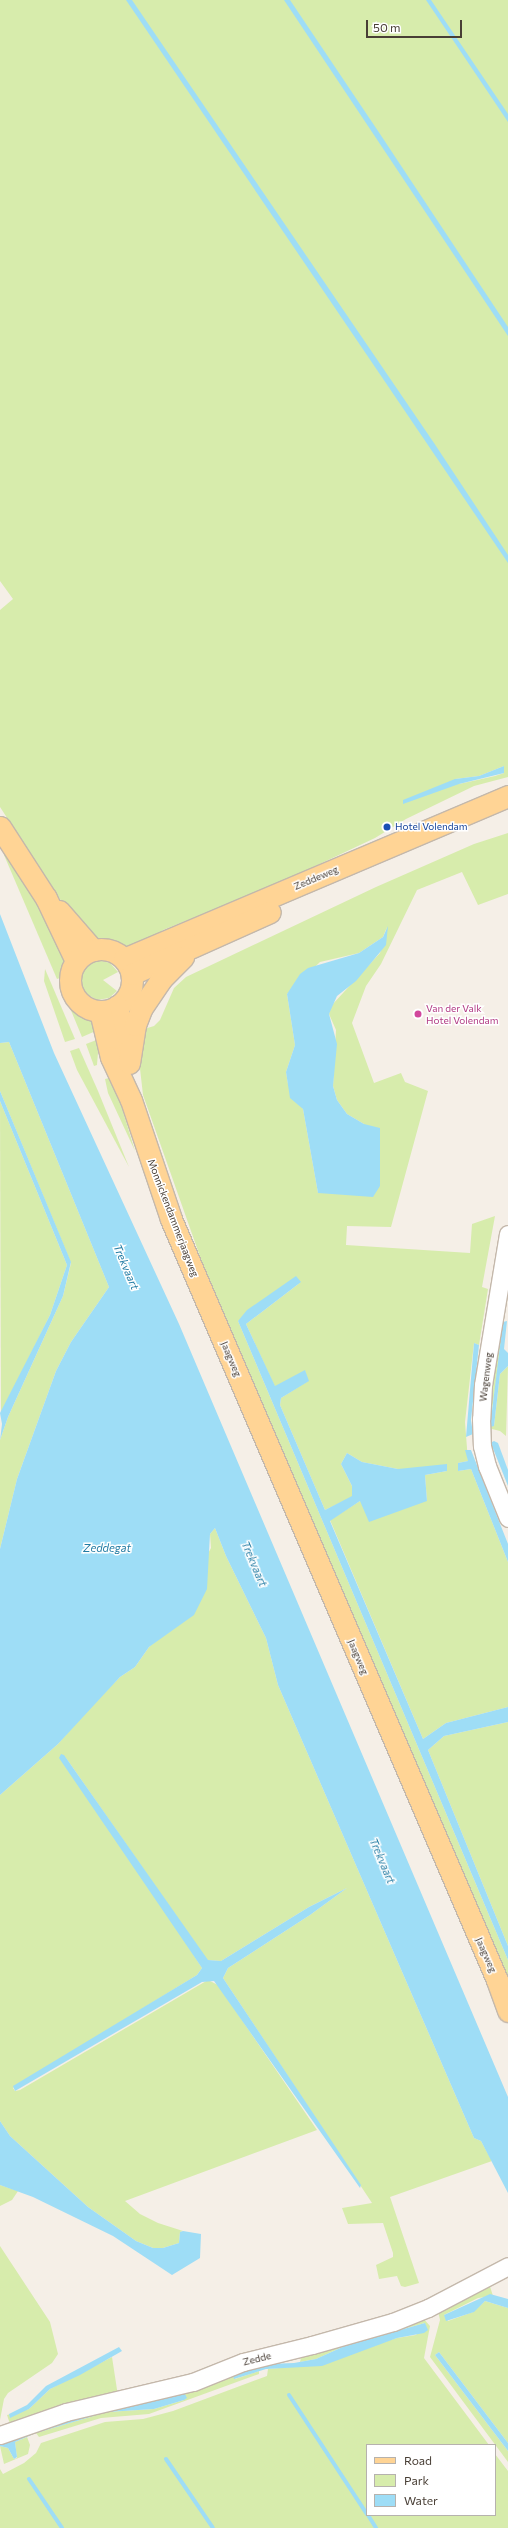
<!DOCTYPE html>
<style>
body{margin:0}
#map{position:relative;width:508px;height:2528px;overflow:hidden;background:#f5efe7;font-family:Commissioner,sans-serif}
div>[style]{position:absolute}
.green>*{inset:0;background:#d7ecac}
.water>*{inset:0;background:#9eddf6}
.stream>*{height:4px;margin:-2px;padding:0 2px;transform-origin:2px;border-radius:2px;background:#9eddf6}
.roads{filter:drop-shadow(1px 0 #c4b8ab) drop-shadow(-1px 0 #c4b8ab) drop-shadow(0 1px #c4b8ab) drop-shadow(0 -1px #c4b8ab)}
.minor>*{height:17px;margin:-8.5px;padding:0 8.5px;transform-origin:8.5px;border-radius:8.5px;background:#fff}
.major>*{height:21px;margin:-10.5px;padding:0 10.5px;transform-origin:10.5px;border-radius:10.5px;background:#ffd495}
.major>.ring{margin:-10.5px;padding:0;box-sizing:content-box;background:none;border:21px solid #ffd495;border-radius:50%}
.dots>*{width:11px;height:11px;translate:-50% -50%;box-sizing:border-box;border:2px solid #fff;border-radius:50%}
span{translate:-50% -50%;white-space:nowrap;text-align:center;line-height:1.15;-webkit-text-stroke:3px #fff;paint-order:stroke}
.transit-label{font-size:10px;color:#164399}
.left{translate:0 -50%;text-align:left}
.street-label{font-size:10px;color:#483e35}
.hotel-label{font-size:10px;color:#b23c85}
.water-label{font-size:11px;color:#227ca4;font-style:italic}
.legend{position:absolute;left:366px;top:2444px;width:130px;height:72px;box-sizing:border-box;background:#fff;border:1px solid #b6b2ae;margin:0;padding:5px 7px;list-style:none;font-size:12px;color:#483e35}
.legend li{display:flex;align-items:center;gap:8px;height:20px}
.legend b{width:20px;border:1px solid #b6b2ae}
.scale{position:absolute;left:366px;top:20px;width:96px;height:18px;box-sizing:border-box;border:2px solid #483e35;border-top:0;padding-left:5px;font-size:12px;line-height:14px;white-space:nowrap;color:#483e35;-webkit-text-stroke:3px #fff;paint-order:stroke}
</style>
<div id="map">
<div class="green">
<i style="clip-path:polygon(evenodd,0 0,508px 0,508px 777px,474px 786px,406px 819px,375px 838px,275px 885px,163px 930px,137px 950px,124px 952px,113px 946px,98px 944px,73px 919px,0 807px,0 610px,13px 599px,0 581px,0 0,504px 766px,504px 773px,495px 776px,459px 784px,455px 779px,479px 776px,504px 766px)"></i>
<i style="clip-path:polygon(evenodd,508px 833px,508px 894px,478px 905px,462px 872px,417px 890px,381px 964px,366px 986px,352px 1023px,374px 1083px,401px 1073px,405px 1082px,428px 1091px,391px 1227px,347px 1226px,346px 1245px,470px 1253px,472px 1224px,495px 1216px,482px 1287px,488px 1289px,479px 1345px,474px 1343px,465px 1422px,468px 1461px,458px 1463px,458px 1471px,471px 1469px,508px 1562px,508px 1707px,446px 1723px,423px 1739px,330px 1520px,360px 1501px,427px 1501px,425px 1475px,447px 1471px,398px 1469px,362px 1462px,347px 1453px,341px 1464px,352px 1486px,352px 1497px,325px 1510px,280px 1405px,281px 1398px,308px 1381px,305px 1371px,275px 1387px,246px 1324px,301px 1282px,238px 1321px,508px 1960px,508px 1982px,209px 1282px,143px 1095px,138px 1051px,141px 1030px,154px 1026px,160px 1020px,174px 988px,186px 977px,376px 887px,474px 844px,508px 833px,387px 927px,380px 953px,331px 1006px,329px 1014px,336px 1030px,333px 1086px,337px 1100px,347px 1114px,364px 1124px,318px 1193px,303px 1109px,288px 1084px,286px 1072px,295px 1045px,287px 994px,320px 962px,359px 953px,383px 937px,387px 927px)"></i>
<i style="clip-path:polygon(8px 853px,42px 905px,67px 962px,63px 977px,57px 979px,4px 855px)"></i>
<i style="clip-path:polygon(98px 960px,110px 963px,118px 972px,103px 980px,117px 991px,109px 998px,97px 1000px,85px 993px,79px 981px,85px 966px)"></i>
<i style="clip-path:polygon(45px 969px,75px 1039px,65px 1042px,44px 981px)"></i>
<i style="clip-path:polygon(74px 1005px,90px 1017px,98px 1030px,82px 1037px,70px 1008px)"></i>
<i style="clip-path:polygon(99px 1039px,97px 1065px,94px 1066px,86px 1044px)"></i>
<i style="clip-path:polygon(9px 1042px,109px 1287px,71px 1342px,56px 1371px,17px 1479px,0 1549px,0 1440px,8px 1417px,63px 1296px,71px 1263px,0 1091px,0 1043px)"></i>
<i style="clip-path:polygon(79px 1048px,98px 1091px,129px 1167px,77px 1070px,70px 1051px)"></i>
<i style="clip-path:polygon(113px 1077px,115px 1085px,135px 1151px,108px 1093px,105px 1079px)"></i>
<i style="clip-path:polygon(0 1101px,67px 1265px,50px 1315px,1px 1414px)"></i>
<i style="clip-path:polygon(501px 1321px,504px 1321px,490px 1426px,494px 1426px,500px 1374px,508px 1366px,506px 1436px,500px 1431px,488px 1428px,487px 1379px)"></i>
<i style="clip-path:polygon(215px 1528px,226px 1556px,266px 1638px,278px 1685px,474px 2138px,481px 2141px,492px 2161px,390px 2197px,419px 2283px,405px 2287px,401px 2286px,397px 2276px,379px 2279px,376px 2265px,393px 2257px,393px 2253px,383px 2223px,348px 2224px,342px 2208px,372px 2203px,223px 1978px,228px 1968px,310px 1915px,347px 1888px,309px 1907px,221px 1961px,207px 1960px,64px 1755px,202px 1968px,197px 1975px,13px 2088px,15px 2091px,20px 2090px,208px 1980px,218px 1985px,317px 2130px,125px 2201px,140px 2214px,158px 2223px,183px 2231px,180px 2232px,179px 2243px,163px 2248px,153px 2248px,136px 2241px,88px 2207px,10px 2136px,0 2121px,0 1795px,58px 1744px,83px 1715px,120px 1677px,135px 1667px,149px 1647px,163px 1635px,211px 1548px,210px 1534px)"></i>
<i style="clip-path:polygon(508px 1722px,508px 1946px,428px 1750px,444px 1736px)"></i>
<i style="clip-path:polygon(0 2185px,18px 2191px,12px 2200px,0 2206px)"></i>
<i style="clip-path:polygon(0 2246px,50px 2322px,58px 2354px,52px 2363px,8px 2393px,4px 2399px,0 2420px)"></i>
<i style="clip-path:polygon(488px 2280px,493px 2296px,478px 2298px,444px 2315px,448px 2321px,473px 2312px,485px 2301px,508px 2308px,508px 2443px,439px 2352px,435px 2355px,508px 2451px,508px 2462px,430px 2357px,440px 2320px,438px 2311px)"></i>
<i style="clip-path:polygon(422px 2317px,430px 2326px,424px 2358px,489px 2445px,367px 2445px,367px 2515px,495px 2515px,495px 2454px,508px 2471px,508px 2528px,0 2528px,0 2469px,3px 2474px,24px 2463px,36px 2453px,41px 2443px,105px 2422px,143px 2419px,173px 2411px,267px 2376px,268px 2369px,302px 2366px,397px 2338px,416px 2335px,425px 2323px,347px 2345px,316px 2359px,300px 2362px,301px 2358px,322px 2352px,322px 2349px)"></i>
<i style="clip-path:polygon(112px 2357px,118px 2396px,11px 2427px,7px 2415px,29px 2409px,50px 2389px)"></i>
<i style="clip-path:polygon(239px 2366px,235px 2379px,259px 2371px,259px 2374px,149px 2414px,101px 2418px,39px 2437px,36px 2433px,107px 2412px,154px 2409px,184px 2400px,184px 2392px,135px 2404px,197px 2389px,217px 2382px)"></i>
<i style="clip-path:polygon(27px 2437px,30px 2445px,28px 2454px,4px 2464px,0 2446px,8px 2448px,14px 2459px,17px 2458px,15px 2442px)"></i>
</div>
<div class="water">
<i style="clip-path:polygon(126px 0,132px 0,434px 443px,508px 555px,508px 563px)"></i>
<i style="clip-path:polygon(284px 0,290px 0,380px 134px,508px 327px,508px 336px)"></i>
<i style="clip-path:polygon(426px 0,431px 0,508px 114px,508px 122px)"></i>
<i style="clip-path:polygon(504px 766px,504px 773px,459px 784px,403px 804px,403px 800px,455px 779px,479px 776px)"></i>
<i style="clip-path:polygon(0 914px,54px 1053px,179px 1324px,508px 2097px,508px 2193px,481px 2141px,474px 2138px,278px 1685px,266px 1638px,226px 1556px,215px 1528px,210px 1534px,207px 1589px,194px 1615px,149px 1647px,135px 1667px,120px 1677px,58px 1744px,0 1795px,0 1549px,17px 1479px,56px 1371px,71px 1342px,109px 1287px,9px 1042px,0 1043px)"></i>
<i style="clip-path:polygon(388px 926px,386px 945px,356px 981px,337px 996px,329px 1014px,337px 1044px,333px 1086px,337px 1100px,347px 1114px,364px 1124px,380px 1128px,380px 1186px,373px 1197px,318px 1193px,303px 1109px,290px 1098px,286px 1072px,295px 1045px,287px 994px,300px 974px,308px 968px,359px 953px,383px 937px)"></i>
<i style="clip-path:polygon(0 1091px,71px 1262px,63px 1296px,8px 1417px,0 1440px,2px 1424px,0 1413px,50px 1315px,67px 1265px,0 1101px)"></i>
<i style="clip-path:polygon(296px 1276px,301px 1282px,246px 1324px,275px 1386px,305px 1370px,309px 1381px,281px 1398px,280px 1405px,325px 1510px,352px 1496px,352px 1486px,341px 1464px,347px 1453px,362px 1462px,398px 1469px,447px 1464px,447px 1471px,425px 1475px,427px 1501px,369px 1522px,360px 1501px,330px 1521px,423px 1739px,446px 1723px,508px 1707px,508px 1722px,444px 1736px,428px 1750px,508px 1946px,508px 1960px,238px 1321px,247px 1310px)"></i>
<i style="clip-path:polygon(507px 1321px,504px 1349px,508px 1353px,508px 1366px,500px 1374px,494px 1426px,490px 1427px,503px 1322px)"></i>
<i style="clip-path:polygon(474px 1343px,479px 1345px,471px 1420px,473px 1434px,466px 1437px)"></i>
<i style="clip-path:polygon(494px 1441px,498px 1443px,508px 1470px,508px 1486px,492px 1446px,492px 1442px)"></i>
<i style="clip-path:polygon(465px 1450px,471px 1450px,508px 1544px,508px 1562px,471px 1469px,458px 1471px,458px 1463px,468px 1461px)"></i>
<i style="clip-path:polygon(61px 1754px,64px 1755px,208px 1960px,221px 1961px,309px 1907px,347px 1888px,310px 1915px,228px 1968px,223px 1978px,361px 2185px,360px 2188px,214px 1981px,202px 1982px,15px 2091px,13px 2086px,197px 1975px,202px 1968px,59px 1758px)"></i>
<i style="clip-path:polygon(0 2121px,10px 2136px,88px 2207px,136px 2241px,153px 2248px,163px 2248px,179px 2243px,180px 2232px,183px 2231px,201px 2234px,200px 2258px,172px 2275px,113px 2236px,33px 2197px,0 2185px)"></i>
<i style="clip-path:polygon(490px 2294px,508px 2299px,508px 2308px,485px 2301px,474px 2312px,446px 2321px,444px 2315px)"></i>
<i style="clip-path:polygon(425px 2323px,428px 2330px,424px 2333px,397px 2338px,322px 2366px,266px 2369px,234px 2379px,233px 2376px,236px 2372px,268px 2364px,294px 2363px,316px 2359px,347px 2345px)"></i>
<i style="clip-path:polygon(119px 2347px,122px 2351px,80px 2375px,50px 2389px,29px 2409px,10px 2418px,9px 2414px,27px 2405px,46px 2386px)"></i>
<i style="clip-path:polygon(439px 2352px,508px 2443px,508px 2451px,435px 2355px)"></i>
<i style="clip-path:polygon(184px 2392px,187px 2398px,184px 2400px,154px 2409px,107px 2412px,36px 2433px,15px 2442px,17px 2457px,14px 2459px,8px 2448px,0 2446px,0 2443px,55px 2423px)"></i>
</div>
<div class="stream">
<i style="left:289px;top:2395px;width:142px;rotate:56.8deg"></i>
<i style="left:166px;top:2459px;width:83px;rotate:55.7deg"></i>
<i style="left:29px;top:2479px;width:59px;rotate:56deg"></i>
<i style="left:368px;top:2515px;width:15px;rotate:58deg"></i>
</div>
<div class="roads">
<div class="minor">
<i style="left:508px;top:1234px;width:153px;rotate:99.4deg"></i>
<i style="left:483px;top:1385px;width:34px;rotate:93deg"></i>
<i style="left:481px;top:1419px;width:27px;rotate:88deg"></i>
<i style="left:482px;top:1446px;width:21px;rotate:76deg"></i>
<i style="left:487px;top:1466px;width:56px;rotate:68deg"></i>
<i style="left:0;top:2435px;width:70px;rotate:-19.2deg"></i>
<i style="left:66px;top:2412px;width:130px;rotate:-13.3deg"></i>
<i style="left:193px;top:2382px;width:54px;rotate:-21.8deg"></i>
<i style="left:243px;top:2362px;width:71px;rotate:-13.8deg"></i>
<i style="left:312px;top:2345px;width:84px;rotate:-15.9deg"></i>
<i style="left:393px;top:2322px;width:38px;rotate:-22deg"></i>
<i style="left:428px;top:2308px;width:90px;rotate:-27.7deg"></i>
</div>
<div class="major">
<i style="left:0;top:827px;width:85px;rotate:57.1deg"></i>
<i style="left:46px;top:898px;width:70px;rotate:64.5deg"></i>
<i style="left:59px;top:911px;width:52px;rotate:48.9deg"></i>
<i class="ring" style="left:70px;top:949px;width:41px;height:41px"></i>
<i style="left:124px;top:959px;width:417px;rotate:-23deg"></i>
<i style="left:132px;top:974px;width:151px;rotate:-24.2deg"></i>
<i style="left:117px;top:1006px;width:50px;rotate:79.6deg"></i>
<i style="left:100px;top:1011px;width:47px;rotate:76.6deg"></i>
<i style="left:111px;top:1057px;width:47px;rotate:65.1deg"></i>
<i style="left:131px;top:1100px;width:126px;rotate:71.4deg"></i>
<i style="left:171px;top:1219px;width:828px;rotate:66.81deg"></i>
<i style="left:497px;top:1980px;width:33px;rotate:70deg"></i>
<i style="left:129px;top:1063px;width:38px;rotate:-81deg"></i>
<i style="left:135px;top:1025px;width:17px;rotate:-69deg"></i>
<i style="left:141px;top:1009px;width:37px;rotate:-56deg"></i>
<i style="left:162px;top:978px;width:30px;rotate:-45deg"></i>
</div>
</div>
<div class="dots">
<i style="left:387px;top:827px;background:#1a4fb4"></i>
<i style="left:418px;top:1014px;background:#d1479c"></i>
</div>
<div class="transit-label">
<span class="left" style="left:395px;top:827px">Hotel Volendam</span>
</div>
<div class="street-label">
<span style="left:316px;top:878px;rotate:-23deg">Zeddeweg</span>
<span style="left:173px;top:1218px;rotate:69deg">Monnickendammerjaagweg</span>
<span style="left:231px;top:1359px;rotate:67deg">Jaagweg</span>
<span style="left:486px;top:1377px;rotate:-83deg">Wagenweg</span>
<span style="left:358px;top:1657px;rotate:67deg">Jaagweg</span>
<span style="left:486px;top:1955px;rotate:66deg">Jaagweg</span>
<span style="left:257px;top:2359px;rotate:-14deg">Zedde</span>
</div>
<div class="hotel-label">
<span class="left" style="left:426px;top:1014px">Van der Valk<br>Hotel Volendam</span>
</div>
<div class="water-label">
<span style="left:126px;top:1267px;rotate:67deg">Trekvaart</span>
<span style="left:107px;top:1548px">Zeddegat</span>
<span style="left:254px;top:1564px;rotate:67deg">Trekvaart</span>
<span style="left:382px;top:1861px;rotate:67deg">Trekvaart</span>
</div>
<ul class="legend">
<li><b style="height:5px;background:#ffd495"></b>Road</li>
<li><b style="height:11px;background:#d7ecac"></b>Park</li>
<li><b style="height:11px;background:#9eddf6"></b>Water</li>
</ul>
<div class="scale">50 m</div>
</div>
